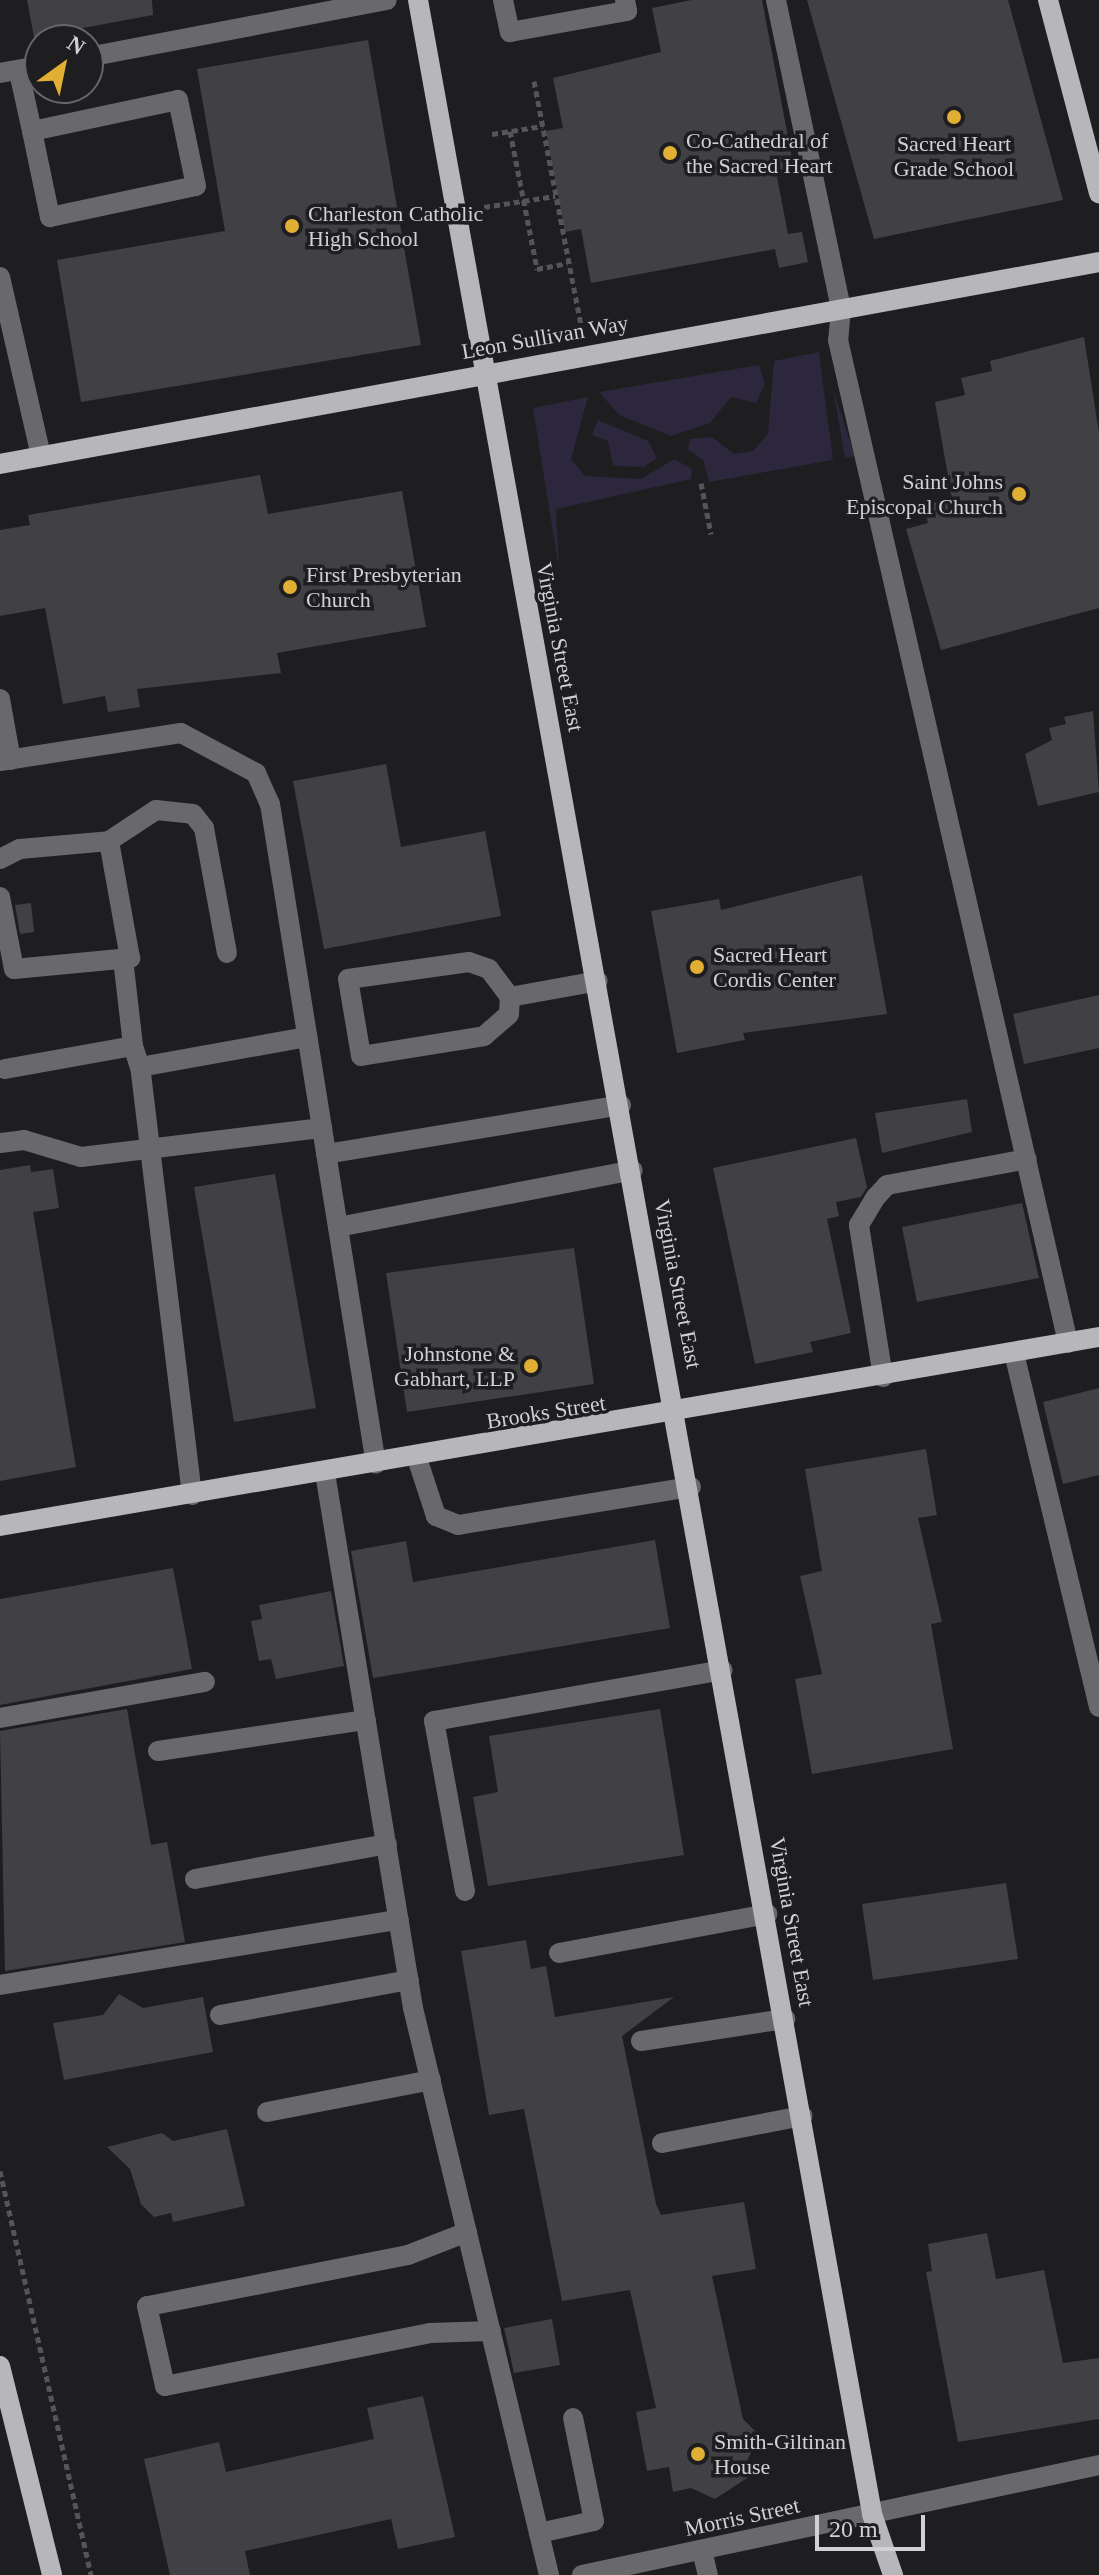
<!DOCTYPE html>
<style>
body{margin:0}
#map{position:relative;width:1099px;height:2575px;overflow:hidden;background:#1e1d20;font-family:"Times New Roman",serif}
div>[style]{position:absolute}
.green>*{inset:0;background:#2c273c}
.building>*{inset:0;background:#414044}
.path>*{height:5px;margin-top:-2.5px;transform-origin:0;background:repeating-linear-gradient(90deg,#555457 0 6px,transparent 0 10px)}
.minor>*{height:20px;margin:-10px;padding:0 10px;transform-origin:10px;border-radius:10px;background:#69696b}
.major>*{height:20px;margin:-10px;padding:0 10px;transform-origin:10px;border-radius:10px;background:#b7b6ba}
.dots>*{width:22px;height:22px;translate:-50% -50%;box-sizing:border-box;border:4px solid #1e1d20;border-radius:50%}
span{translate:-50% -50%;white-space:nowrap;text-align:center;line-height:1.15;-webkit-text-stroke:7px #1e1d20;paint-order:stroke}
.poi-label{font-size:22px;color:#d1d1d3}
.left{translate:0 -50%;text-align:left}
.right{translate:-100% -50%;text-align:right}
.street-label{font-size:22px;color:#d1d1d3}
.north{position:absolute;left:24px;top:24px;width:80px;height:80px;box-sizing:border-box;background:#1e1d20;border:2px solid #666568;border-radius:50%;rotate:33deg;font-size:22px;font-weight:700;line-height:32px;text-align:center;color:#d1d1d3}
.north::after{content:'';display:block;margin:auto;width:28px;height:36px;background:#e1af34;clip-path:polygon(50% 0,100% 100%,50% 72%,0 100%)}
.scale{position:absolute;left:815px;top:2515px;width:110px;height:36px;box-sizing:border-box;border:4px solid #d1d1d3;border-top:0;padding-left:10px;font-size:24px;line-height:28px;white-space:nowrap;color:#d1d1d3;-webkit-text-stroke:6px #1e1d20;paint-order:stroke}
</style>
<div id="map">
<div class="green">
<i style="clip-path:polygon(819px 352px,833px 460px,709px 482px,703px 460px,688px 450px,690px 439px,712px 437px,734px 454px,753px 451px,768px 434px,774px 361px)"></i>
<i style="clip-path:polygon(759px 365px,765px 384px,756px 403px,731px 397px,710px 423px,671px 436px,619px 415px,599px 392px)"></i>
<i style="clip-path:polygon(833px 389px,855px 456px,845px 458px)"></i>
<i style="clip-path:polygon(588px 397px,571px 459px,585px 476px,641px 479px,674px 459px,692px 469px,691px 479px,556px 509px,559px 570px,533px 408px)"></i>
<i style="clip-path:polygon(598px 420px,648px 441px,657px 458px,644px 467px,613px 466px,608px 441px,592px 435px)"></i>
</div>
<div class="building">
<i style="clip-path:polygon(27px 0,152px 0,153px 15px,34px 37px)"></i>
<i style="clip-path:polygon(692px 0,762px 0,795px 174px,777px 177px,788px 234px,802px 232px,808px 262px,779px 268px,775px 249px,591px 283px,581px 229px,565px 232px,546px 131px,563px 128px,553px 78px,661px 52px,652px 8px)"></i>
<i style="clip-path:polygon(807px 0,1008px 0,1063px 200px,874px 239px)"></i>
<i style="clip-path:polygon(368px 40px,421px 345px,81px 402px,57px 260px,225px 231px,197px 69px)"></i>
<i style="clip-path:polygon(1084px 337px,1099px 433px,1099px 608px,941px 650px,906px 529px,928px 523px,923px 505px,952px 499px,935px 402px,965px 395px,961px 378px,992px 371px,990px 361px)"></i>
<i style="clip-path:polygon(260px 475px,268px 514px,402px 491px,426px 627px,277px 653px,281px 673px,137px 689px,140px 707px,108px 712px,105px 696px,63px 704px,45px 608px,0 616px,0 530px,30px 525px,28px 515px)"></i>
<i style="clip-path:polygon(1093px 711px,1099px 792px,1038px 806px,1025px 754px,1052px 740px,1049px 728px,1066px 724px,1064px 717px)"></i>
<i style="clip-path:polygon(386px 764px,401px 847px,485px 831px,501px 916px,324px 949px,293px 781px)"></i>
<i style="clip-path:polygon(862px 875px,887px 1014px,743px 1033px,745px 1040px,677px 1053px,651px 911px,719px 899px,721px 910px)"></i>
<i style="clip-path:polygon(31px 903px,34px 932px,20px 934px,15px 905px)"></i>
<i style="clip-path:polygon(1099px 995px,1099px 1048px,1024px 1064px,1013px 1014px)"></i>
<i style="clip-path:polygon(967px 1099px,972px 1132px,882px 1153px,875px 1113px)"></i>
<i style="clip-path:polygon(856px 1138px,867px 1187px,861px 1197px,836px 1202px,839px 1216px,827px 1219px,851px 1333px,810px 1342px,813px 1352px,755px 1364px,713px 1168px)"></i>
<i style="clip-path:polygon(30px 1165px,31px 1172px,53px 1169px,59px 1208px,33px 1212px,76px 1467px,0 1481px,0 1170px)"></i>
<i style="clip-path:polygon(275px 1174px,316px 1408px,234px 1422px,194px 1187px)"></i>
<i style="clip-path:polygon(1022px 1203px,1039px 1278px,917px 1302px,902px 1227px)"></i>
<i style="clip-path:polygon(574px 1248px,594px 1384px,407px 1412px,386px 1273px)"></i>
<i style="clip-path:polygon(1099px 1388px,1099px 1475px,1063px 1484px,1043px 1402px)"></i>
<i style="clip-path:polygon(926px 1449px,937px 1515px,918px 1518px,942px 1622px,931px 1624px,953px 1749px,812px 1774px,795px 1679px,822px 1674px,800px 1576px,822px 1571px,805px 1469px)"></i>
<i style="clip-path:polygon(655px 1540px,670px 1628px,373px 1678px,351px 1551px,406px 1541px,413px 1582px)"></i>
<i style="clip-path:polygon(173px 1568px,192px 1669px,0 1705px,0 1599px)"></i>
<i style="clip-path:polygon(331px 1591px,344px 1666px,276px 1679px,271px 1659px,259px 1661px,251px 1621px,262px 1619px,259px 1605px)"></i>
<i style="clip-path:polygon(127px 1709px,151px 1845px,167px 1842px,185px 1942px,5px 1971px,0 1731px)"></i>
<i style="clip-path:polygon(660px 1709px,684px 1855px,488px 1886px,473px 1797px,498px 1792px,489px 1736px)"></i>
<i style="clip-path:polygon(1006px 1883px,1018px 1959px,873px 1980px,862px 1904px)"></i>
<i style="clip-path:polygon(526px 1940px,531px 1969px,546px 1966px,555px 2017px,674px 1997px,622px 2036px,656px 2204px,661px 2215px,744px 2202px,756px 2269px,712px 2276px,743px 2419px,759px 2435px,748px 2459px,750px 2476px,715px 2499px,691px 2488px,673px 2492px,669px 2467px,647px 2471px,636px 2412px,656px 2408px,630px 2290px,562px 2301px,524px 2109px,489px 2115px,461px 1951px)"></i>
<i style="clip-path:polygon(119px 1994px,143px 2008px,203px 1997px,213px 2052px,64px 2080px,53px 2023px,103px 2015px)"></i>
<i style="clip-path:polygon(227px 2129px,245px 2206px,173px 2222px,171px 2213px,154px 2217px,141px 2204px,130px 2169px,107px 2147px,162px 2133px,173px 2141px)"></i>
<i style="clip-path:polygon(987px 2233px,996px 2279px,1044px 2270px,1063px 2363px,1099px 2358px,1099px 2419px,958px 2442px,926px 2272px,932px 2271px,928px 2244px)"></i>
<i style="clip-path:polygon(552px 2319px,560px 2365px,514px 2373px,504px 2328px)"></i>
<i style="clip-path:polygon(423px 2396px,455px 2537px,398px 2549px,391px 2519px,245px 2551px,250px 2575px,170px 2575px,144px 2459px,219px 2442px,226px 2472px,374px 2439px,367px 2408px)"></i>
</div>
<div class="path">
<i style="left:534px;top:81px;width:255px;rotate:79.1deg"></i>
<i style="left:510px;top:131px;width:141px;rotate:78.9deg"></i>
<i style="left:537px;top:269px;width:31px;rotate:-11deg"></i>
<i style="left:492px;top:134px;width:51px;rotate:-9.1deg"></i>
<i style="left:484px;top:207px;width:72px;rotate:-8.8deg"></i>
<i style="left:701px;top:483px;width:52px;rotate:78.9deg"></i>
<i style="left:0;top:2171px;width:414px;rotate:77.3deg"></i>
</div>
<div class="minor">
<i style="left:503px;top:0;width:33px;rotate:78deg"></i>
<i style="left:510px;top:32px;width:119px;rotate:-10.2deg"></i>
<i style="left:627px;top:11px;width:11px;rotate:-100deg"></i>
<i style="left:776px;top:0;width:315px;rotate:78.1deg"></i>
<i style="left:841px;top:308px;width:32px;rotate:95deg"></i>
<i style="left:838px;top:340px;width:1029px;rotate:77.08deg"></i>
<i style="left:88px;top:57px;width:304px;rotate:-10.8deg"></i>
<i style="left:19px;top:70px;width:11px;rotate:80deg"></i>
<i style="left:21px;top:81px;width:51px;rotate:77.6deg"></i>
<i style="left:32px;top:131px;width:88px;rotate:78.2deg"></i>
<i style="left:50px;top:217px;width:149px;rotate:-12deg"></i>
<i style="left:196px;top:186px;width:88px;rotate:-101.8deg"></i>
<i style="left:178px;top:100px;width:149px;rotate:168deg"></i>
<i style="left:0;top:73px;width:41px;rotate:-9.9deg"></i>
<i style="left:0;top:277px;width:184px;rotate:77.1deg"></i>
<i style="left:0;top:699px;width:62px;rotate:79.8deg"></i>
<i style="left:0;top:761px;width:183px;rotate:-8.8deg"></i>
<i style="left:181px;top:733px;width:85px;rotate:28.1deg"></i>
<i style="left:256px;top:773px;width:34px;rotate:66deg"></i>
<i style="left:270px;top:804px;width:668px;rotate:80.88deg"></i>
<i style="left:0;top:859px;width:22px;rotate:-27deg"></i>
<i style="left:20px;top:849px;width:89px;rotate:-5.1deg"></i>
<i style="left:109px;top:841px;width:56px;rotate:-33.4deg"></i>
<i style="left:156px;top:810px;width:37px;rotate:6deg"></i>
<i style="left:193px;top:814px;width:18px;rotate:52deg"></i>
<i style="left:204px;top:828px;width:127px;rotate:79.6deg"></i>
<i style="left:0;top:897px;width:73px;rotate:79deg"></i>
<i style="left:14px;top:969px;width:117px;rotate:-5.4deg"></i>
<i style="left:130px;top:958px;width:119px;rotate:-100.2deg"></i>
<i style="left:123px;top:959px;width:88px;rotate:83.4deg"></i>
<i style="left:510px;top:997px;width:35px;rotate:-127deg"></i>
<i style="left:489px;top:969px;width:21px;rotate:-161deg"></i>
<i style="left:469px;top:962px;width:122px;rotate:172deg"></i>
<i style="left:348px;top:979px;width:78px;rotate:80.4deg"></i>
<i style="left:361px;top:1056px;width:125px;rotate:-9.2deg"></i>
<i style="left:484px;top:1036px;width:33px;rotate:-41deg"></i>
<i style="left:509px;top:1014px;width:17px;rotate:-87deg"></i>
<i style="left:510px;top:997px;width:89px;rotate:-10.3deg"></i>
<i style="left:5px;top:1069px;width:130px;rotate:-10.2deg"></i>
<i style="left:133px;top:1046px;width:22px;rotate:72deg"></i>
<i style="left:0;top:1143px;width:24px;rotate:-7deg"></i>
<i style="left:24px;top:1140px;width:59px;rotate:16.6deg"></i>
<i style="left:81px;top:1157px;width:243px;rotate:-6.9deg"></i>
<i style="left:326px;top:1154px;width:299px;rotate:-9.4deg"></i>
<i style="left:338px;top:1227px;width:300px;rotate:-10.9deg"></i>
<i style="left:1014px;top:1353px;width:364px;rotate:76.5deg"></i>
<i style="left:883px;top:1377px;width:154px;rotate:-99deg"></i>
<i style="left:859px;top:1225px;width:33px;rotate:-59deg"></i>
<i style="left:876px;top:1197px;width:16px;rotate:-47deg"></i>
<i style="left:887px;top:1185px;width:142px;rotate:-10.5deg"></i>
<i style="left:417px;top:1458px;width:61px;rotate:71.9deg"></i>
<i style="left:436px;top:1516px;width:24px;rotate:22deg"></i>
<i style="left:458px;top:1525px;width:236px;rotate:-9.3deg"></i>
<i style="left:325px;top:1473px;width:542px;rotate:80.66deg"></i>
<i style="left:413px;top:2008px;width:583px;rotate:76.51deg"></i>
<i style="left:192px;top:1495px;width:431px;rotate:-96.9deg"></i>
<i style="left:140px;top:1067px;width:170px;rotate:-10.2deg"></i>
<i style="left:0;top:1718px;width:208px;rotate:-10deg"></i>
<i style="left:158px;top:1751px;width:210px;rotate:-8.5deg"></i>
<i style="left:195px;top:1879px;width:195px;rotate:-10.3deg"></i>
<i style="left:465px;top:1891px;width:173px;rotate:-100.3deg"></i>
<i style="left:434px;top:1721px;width:293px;rotate:-10deg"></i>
<i style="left:559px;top:1953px;width:212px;rotate:-10.6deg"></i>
<i style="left:0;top:1985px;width:404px;rotate:-9.3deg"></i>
<i style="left:220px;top:2015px;width:192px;rotate:-10.5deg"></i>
<i style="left:641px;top:2041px;width:146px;rotate:-8.7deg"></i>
<i style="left:267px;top:2112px;width:167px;rotate:-11deg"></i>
<i style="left:662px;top:2143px;width:143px;rotate:-10.9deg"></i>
<i style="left:467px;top:2232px;width:63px;rotate:158.7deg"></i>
<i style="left:408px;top:2255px;width:266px;rotate:168.9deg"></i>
<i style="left:147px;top:2306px;width:82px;rotate:77.3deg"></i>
<i style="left:165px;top:2386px;width:270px;rotate:-11.3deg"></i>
<i style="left:430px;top:2333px;width:61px;rotate:-1.9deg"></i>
<i style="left:539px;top:2533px;width:56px;rotate:-12.3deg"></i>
<i style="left:594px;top:2521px;width:105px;rotate:-101.5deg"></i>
<i style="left:702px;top:2550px;width:26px;rotate:77deg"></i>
<i style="left:582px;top:2575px;width:529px;rotate:-12.01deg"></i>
</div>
<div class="major">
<i style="left:418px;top:0;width:2555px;rotate:79.76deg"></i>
<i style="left:872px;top:2514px;width:65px;rotate:71deg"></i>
<i style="left:1048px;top:0;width:200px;rotate:75.2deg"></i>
<i style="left:0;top:464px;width:1117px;rotate:-10.41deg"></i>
<i style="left:0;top:1526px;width:1115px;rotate:-9.76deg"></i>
<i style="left:0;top:2366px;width:215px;rotate:76deg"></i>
</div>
<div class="dots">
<i style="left:954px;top:117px;background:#e1af34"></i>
<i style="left:670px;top:153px;background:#e1af34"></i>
<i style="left:292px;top:226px;background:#e1af34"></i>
<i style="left:1019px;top:494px;background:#e1af34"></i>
<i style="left:290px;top:587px;background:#e1af34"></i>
<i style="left:697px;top:967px;background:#e1af34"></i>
<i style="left:531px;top:1366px;background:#e1af34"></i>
<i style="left:698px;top:2454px;background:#e1af34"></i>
</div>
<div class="poi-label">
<span class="left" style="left:686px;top:153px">Co-Cathedral of<br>the Sacred Heart</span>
<span style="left:954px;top:156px">Sacred Heart<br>Grade School</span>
<span class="left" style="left:308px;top:226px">Charleston Catholic<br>High School</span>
<span class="right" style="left:1003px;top:494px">Saint Johns<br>Episcopal Church</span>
<span class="left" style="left:306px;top:587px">First Presbyterian<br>Church</span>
<span class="left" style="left:713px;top:967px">Sacred Heart<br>Cordis Center</span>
<span class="right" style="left:515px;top:1366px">Johnstone &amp;<br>Gabhart, LLP</span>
<span class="left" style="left:714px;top:2454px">Smith-Giltinan<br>House</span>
</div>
<div class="street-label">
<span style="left:545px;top:337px;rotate:-10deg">Leon Sullivan Way</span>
<span style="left:560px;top:647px;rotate:79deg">Virginia Street East</span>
<span style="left:678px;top:1284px;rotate:79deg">Virginia Street East</span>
<span style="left:546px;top:1412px;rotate:-9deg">Brooks Street</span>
<span style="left:792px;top:1922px;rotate:80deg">Virginia Street East</span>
<span style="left:742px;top:2517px;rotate:-12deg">Morris Street</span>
</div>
<div class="north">N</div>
<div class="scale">20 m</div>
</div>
